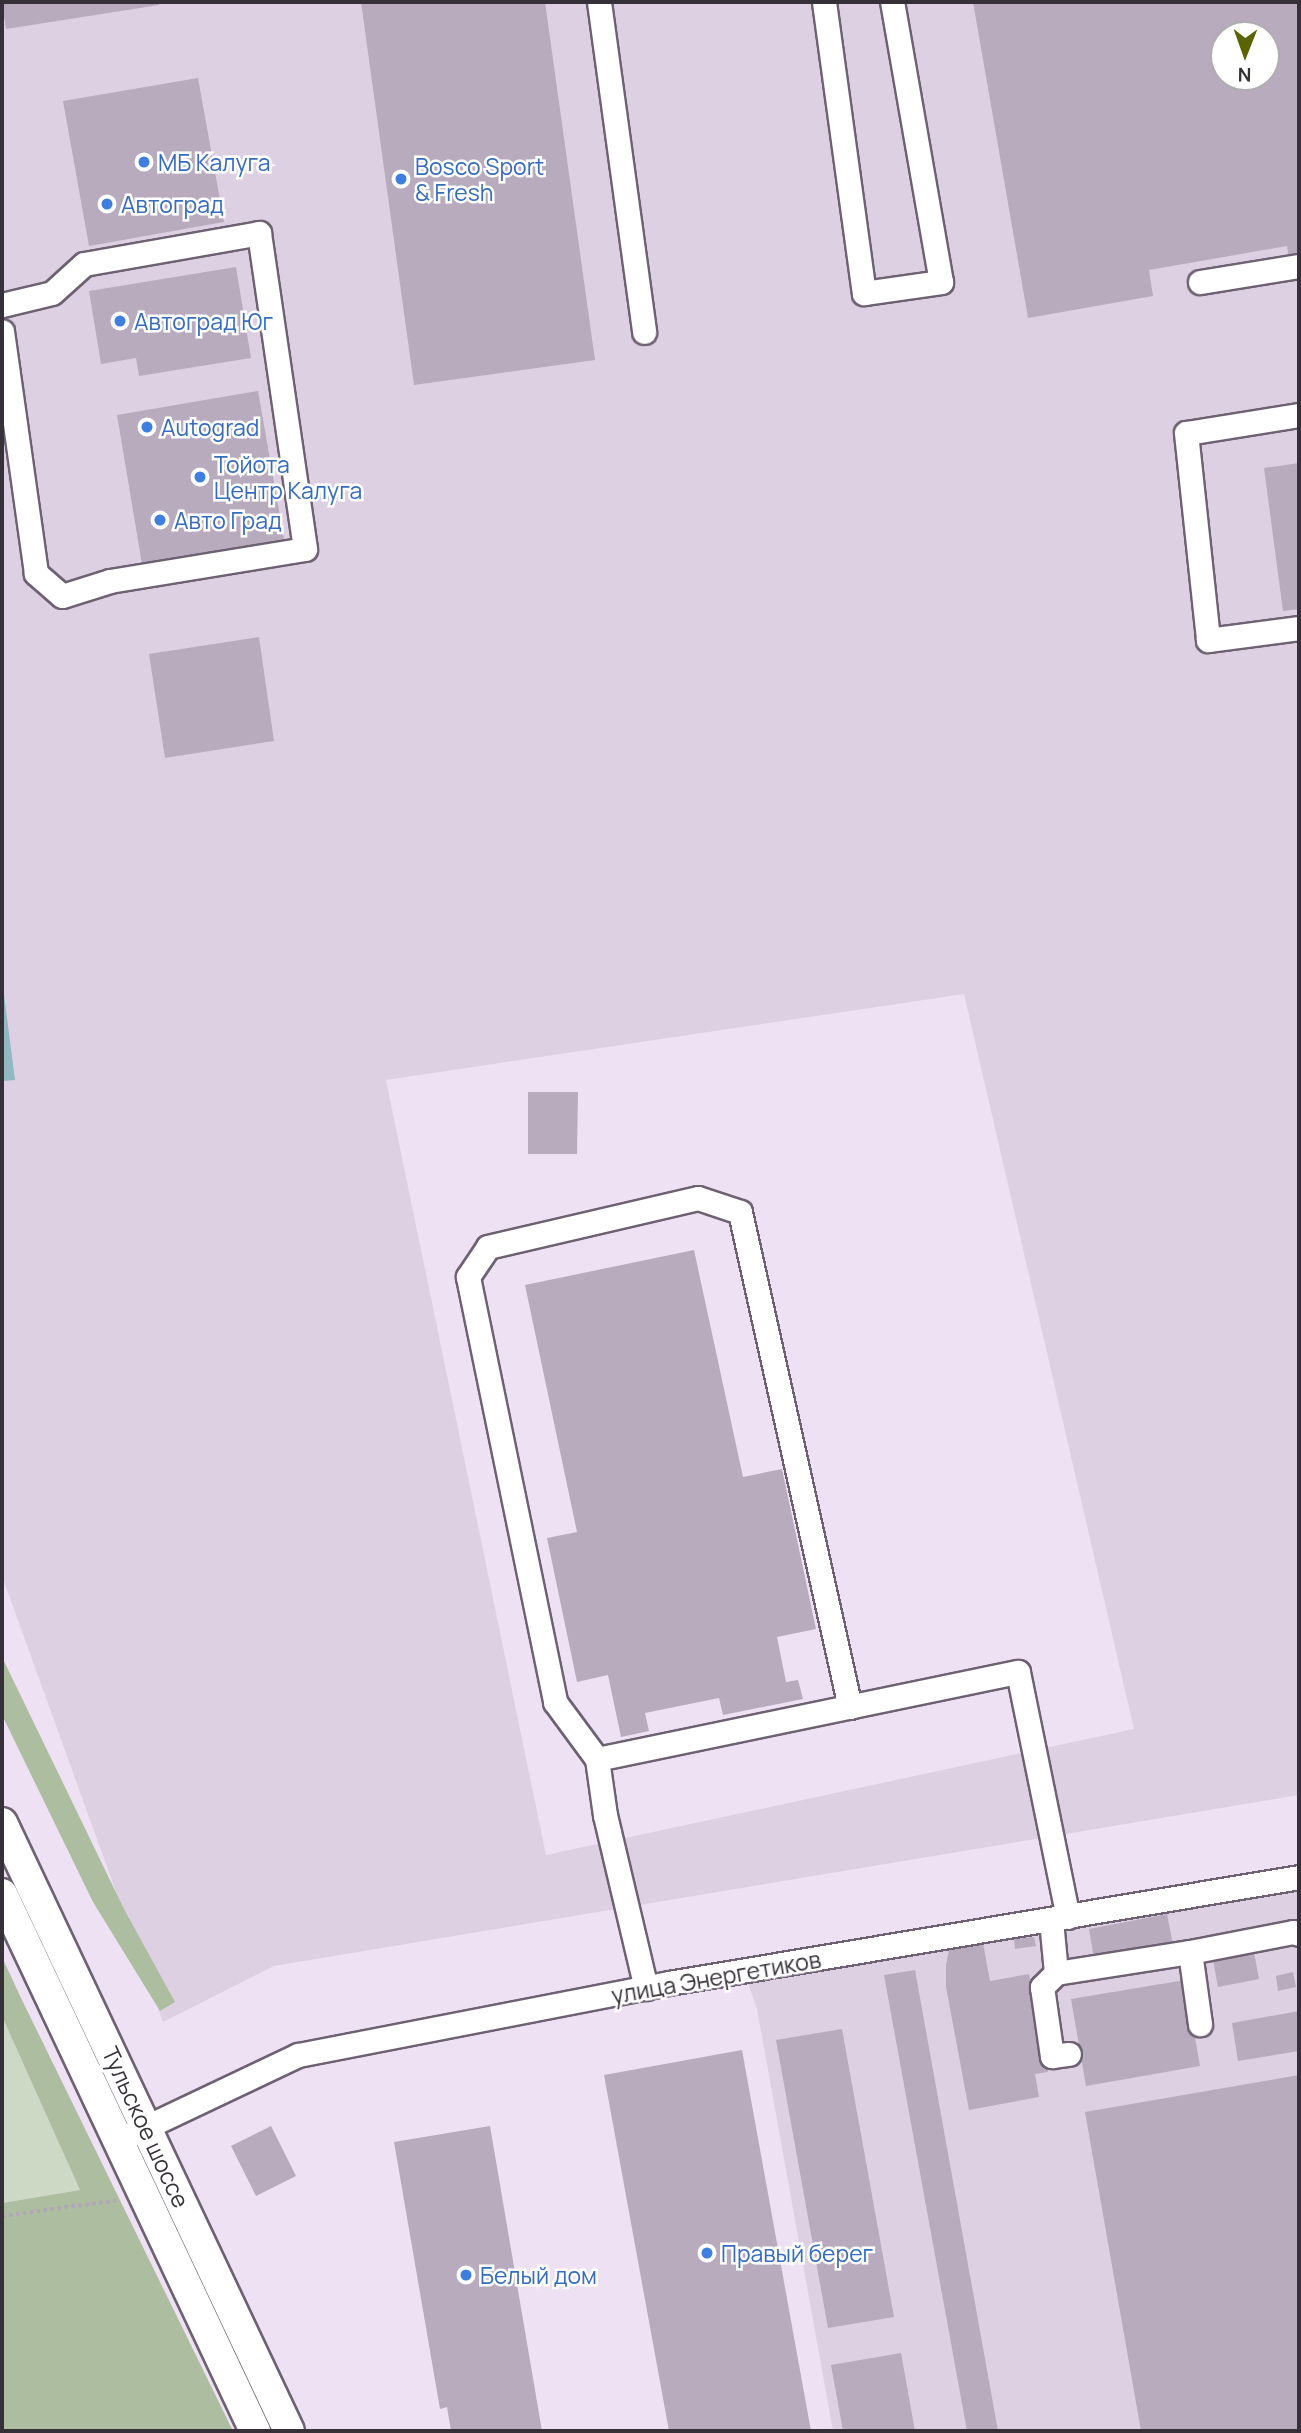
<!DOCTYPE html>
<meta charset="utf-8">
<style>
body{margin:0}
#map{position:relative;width:1301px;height:2433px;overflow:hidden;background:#eee1f4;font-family:Manrope,sans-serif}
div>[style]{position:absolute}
.industrial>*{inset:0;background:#ddd0e3}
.green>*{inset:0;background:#cdd9c4}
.forest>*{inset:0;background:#adbda0}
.water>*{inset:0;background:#92b9c2}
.building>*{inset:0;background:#b8abbe}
.path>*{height:3.5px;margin-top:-1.75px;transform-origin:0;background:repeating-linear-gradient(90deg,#b1a7b6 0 3.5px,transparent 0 7px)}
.roads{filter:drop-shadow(2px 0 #6d6172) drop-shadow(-2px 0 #6d6172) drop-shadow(0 2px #6d6172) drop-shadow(0 -2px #6d6172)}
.minor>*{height:23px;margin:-11.5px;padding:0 11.5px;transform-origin:11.5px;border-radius:11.5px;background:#fff}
.major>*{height:30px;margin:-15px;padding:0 15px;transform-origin:15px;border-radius:15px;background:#fff}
.dots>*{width:19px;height:19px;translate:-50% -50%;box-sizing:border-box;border:4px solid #fff;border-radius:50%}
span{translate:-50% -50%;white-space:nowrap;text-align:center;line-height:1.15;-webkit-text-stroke:5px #fff;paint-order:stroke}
.shop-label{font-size:23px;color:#366cbe}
.left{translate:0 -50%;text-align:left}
.street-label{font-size:23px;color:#363139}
.frame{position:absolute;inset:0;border:4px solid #363139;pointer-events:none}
.north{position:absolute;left:1210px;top:21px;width:70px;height:70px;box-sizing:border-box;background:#fff;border:2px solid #afadb0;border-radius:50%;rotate:181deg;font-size:19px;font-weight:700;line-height:28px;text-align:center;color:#363139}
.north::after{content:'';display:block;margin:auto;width:24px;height:32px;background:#5c6402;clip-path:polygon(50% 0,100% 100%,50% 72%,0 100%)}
</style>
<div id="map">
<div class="industrial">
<i style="clip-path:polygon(evenodd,2px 2px,1299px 2px,1299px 1795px,274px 1966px,163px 2022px,2px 1576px,2px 2px,1224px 35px,1266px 35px,1266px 77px,1224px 77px,1224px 35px,2px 2px,964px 994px,1134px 1729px,546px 1855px,386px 1080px,964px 994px)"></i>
<i style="clip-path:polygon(1299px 1880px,1299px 2431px,833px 2431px,757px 2009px,748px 1983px)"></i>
</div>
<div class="green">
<i style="clip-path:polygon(2px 2016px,25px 2066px,80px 2190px,2px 2203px)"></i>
</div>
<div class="forest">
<i style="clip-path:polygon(2px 1657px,124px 1909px,175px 2002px,160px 2011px,93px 1902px,2px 1715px)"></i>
<i style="clip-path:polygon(2px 1957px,21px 1998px,233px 2431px,2px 2431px,2px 2203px,80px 2190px,2px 2016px)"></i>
</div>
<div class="water">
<i style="clip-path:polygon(2px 979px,15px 1080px,2px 1081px)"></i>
</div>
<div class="building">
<i style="clip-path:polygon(2px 2px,159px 2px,159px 5px,6px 29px)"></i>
<i style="clip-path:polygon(361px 2px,545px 2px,595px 360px,414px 385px)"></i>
<i style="clip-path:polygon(evenodd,973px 2px,1299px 2px,1299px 256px,1289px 258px,1287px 246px,1149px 270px,1153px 296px,1028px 318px,973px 2px,1224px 35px,1266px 35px,1266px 77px,1224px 77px,1224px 35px)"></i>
<i style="clip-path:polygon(198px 78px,224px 222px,89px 246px,63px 101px)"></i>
<i style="clip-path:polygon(236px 267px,251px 358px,139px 376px,136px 358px,101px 364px,89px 291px)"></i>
<i style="clip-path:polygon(258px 391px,284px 539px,142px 564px,117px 415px)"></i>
<i style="clip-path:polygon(1299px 463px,1299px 609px,1283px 611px,1264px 468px)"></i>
<i style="clip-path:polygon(259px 637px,274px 741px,165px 758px,149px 654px)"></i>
<i style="clip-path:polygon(528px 1092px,578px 1092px,577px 1154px,528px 1154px)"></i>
<i style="clip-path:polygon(694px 1250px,743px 1477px,782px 1469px,816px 1629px,777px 1637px,786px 1682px,798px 1680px,803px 1699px,723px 1715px,719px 1698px,645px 1713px,649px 1731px,621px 1737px,608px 1675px,577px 1682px,547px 1538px,577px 1532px,525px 1285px)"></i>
<i style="clip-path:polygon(1167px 1914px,1173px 1945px,1094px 1959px,1089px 1929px)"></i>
<i style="clip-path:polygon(1034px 1937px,1036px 1946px,1015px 1949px,1014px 1939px)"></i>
<i style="clip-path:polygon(983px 1943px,990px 1981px,1029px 1974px,1048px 2072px,1035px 2074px,1039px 2097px,969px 2110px,946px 1987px,946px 1965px,949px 1950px)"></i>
<i style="clip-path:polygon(1254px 1952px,1259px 1979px,1218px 1987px,1213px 1960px)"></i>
<i style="clip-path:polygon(915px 1970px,998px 2431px,967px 2431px,884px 1975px)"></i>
<i style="clip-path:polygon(1293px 1972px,1296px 1987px,1278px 1991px,1276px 1976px)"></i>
<i style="clip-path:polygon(1185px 1980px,1200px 2066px,1086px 2086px,1071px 1999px)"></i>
<i style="clip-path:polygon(1299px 2011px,1299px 2051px,1238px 2061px,1232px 2023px)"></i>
<i style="clip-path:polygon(842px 2029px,894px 2317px,828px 2328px,776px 2040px)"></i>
<i style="clip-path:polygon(742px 2050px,811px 2431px,669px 2431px,604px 2075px)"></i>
<i style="clip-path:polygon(1299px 2075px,1299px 2431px,1141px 2431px,1085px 2112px)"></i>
<i style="clip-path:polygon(271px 2126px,296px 2176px,256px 2196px,231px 2146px)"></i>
<i style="clip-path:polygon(490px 2126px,542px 2431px,451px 2431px,447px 2407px,440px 2409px,394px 2142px)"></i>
<i style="clip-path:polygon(901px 2353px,915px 2431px,843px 2431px,831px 2365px)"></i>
</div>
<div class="path">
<i style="left:2px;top:2216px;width:118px;rotate:-7.8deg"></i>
</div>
<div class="roads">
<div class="minor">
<i style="left:599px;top:2px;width:333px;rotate:82.2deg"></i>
<i style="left:824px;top:2px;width:294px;rotate:82.2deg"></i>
<i style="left:864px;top:293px;width:78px;rotate:-8.1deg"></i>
<i style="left:941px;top:282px;width:284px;rotate:-99.9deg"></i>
<i style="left:1200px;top:282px;width:100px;rotate:-9.2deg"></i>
<i style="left:2px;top:305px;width:51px;rotate:-13.5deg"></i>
<i style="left:52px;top:293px;width:43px;rotate:-42.2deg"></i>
<i style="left:84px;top:264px;width:178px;rotate:-10deg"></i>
<i style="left:259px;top:233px;width:319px;rotate:81.7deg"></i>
<i style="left:305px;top:549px;width:198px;rotate:170.7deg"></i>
<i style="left:110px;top:581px;width:50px;rotate:162.6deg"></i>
<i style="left:62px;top:596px;width:35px;rotate:-139deg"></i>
<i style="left:36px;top:573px;width:244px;rotate:-98deg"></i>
<i style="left:1299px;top:415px;width:114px;rotate:170.9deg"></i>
<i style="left:1186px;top:433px;width:208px;rotate:83.9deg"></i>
<i style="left:1208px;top:640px;width:92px;rotate:-7.5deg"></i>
<i style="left:850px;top:1707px;width:507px;rotate:-102.53deg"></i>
<i style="left:740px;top:1212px;width:44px;rotate:-161.6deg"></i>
<i style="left:698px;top:1198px;width:216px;rotate:166.9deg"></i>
<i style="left:488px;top:1247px;width:36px;rotate:124deg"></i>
<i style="left:468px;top:1277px;width:434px;rotate:78.4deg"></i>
<i style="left:555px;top:1702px;width:71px;rotate:53.6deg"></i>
<i style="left:597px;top:1759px;width:430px;rotate:-11.7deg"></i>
<i style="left:1018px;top:1672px;width:250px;rotate:78.5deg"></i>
<i style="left:597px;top:1759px;width:57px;rotate:81.9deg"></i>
<i style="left:605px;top:1815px;width:178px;rotate:76.7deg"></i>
<i style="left:1051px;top:1920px;width:53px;rotate:84.6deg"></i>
<i style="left:1056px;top:1973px;width:20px;rotate:135deg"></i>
<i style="left:1042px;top:1987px;width:70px;rotate:81.8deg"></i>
<i style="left:1052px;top:2056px;width:17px;rotate:-7deg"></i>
<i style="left:1190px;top:1952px;width:105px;rotate:-11deg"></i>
<i style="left:1293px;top:1932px;width:6px;rotate:18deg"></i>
<i style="left:1056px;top:1973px;width:136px;rotate:-8.9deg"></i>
<i style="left:1190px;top:1952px;width:73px;rotate:82.1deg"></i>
<i style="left:119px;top:2140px;width:198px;rotate:-25.4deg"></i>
<i style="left:298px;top:2055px;width:378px;rotate:-11deg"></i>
<i style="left:669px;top:1983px;width:639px;rotate:-9.55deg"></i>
</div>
<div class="major">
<i style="left:2px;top:1823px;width:672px;rotate:64.73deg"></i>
<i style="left:2px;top:1894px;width:594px;rotate:64.77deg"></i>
</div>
</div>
<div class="dots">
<i style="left:144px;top:162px;background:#3f7fe0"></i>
<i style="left:401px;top:179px;background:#3f7fe0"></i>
<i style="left:107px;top:204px;background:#3f7fe0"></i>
<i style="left:120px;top:321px;background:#3f7fe0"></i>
<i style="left:147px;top:427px;background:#3f7fe0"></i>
<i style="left:200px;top:477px;background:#3f7fe0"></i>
<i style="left:160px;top:520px;background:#3f7fe0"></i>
<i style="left:707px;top:2253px;background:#3f7fe0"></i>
<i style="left:466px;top:2275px;background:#3f7fe0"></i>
</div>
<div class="shop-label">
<span class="left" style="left:158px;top:162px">МБ Калуга</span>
<span class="left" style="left:415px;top:179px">Bosco Sport<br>&amp; Fresh</span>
<span class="left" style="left:121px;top:204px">Автоград</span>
<span class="left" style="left:134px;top:321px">Автоград Юг</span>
<span class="left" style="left:161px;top:427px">Autograd</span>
<span class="left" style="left:214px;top:477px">Тойота<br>Центр Калуга</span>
<span class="left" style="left:174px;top:520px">Авто Град</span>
<span class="left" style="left:721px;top:2253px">Правый берег</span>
<span class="left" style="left:480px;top:2275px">Белый дом</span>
</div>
<div class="street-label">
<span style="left:716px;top:1977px;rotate:-10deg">улица Энергетиков</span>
<span style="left:146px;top:2127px;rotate:65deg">Тульское шоссе</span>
</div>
<div class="frame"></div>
<div class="north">N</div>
</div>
